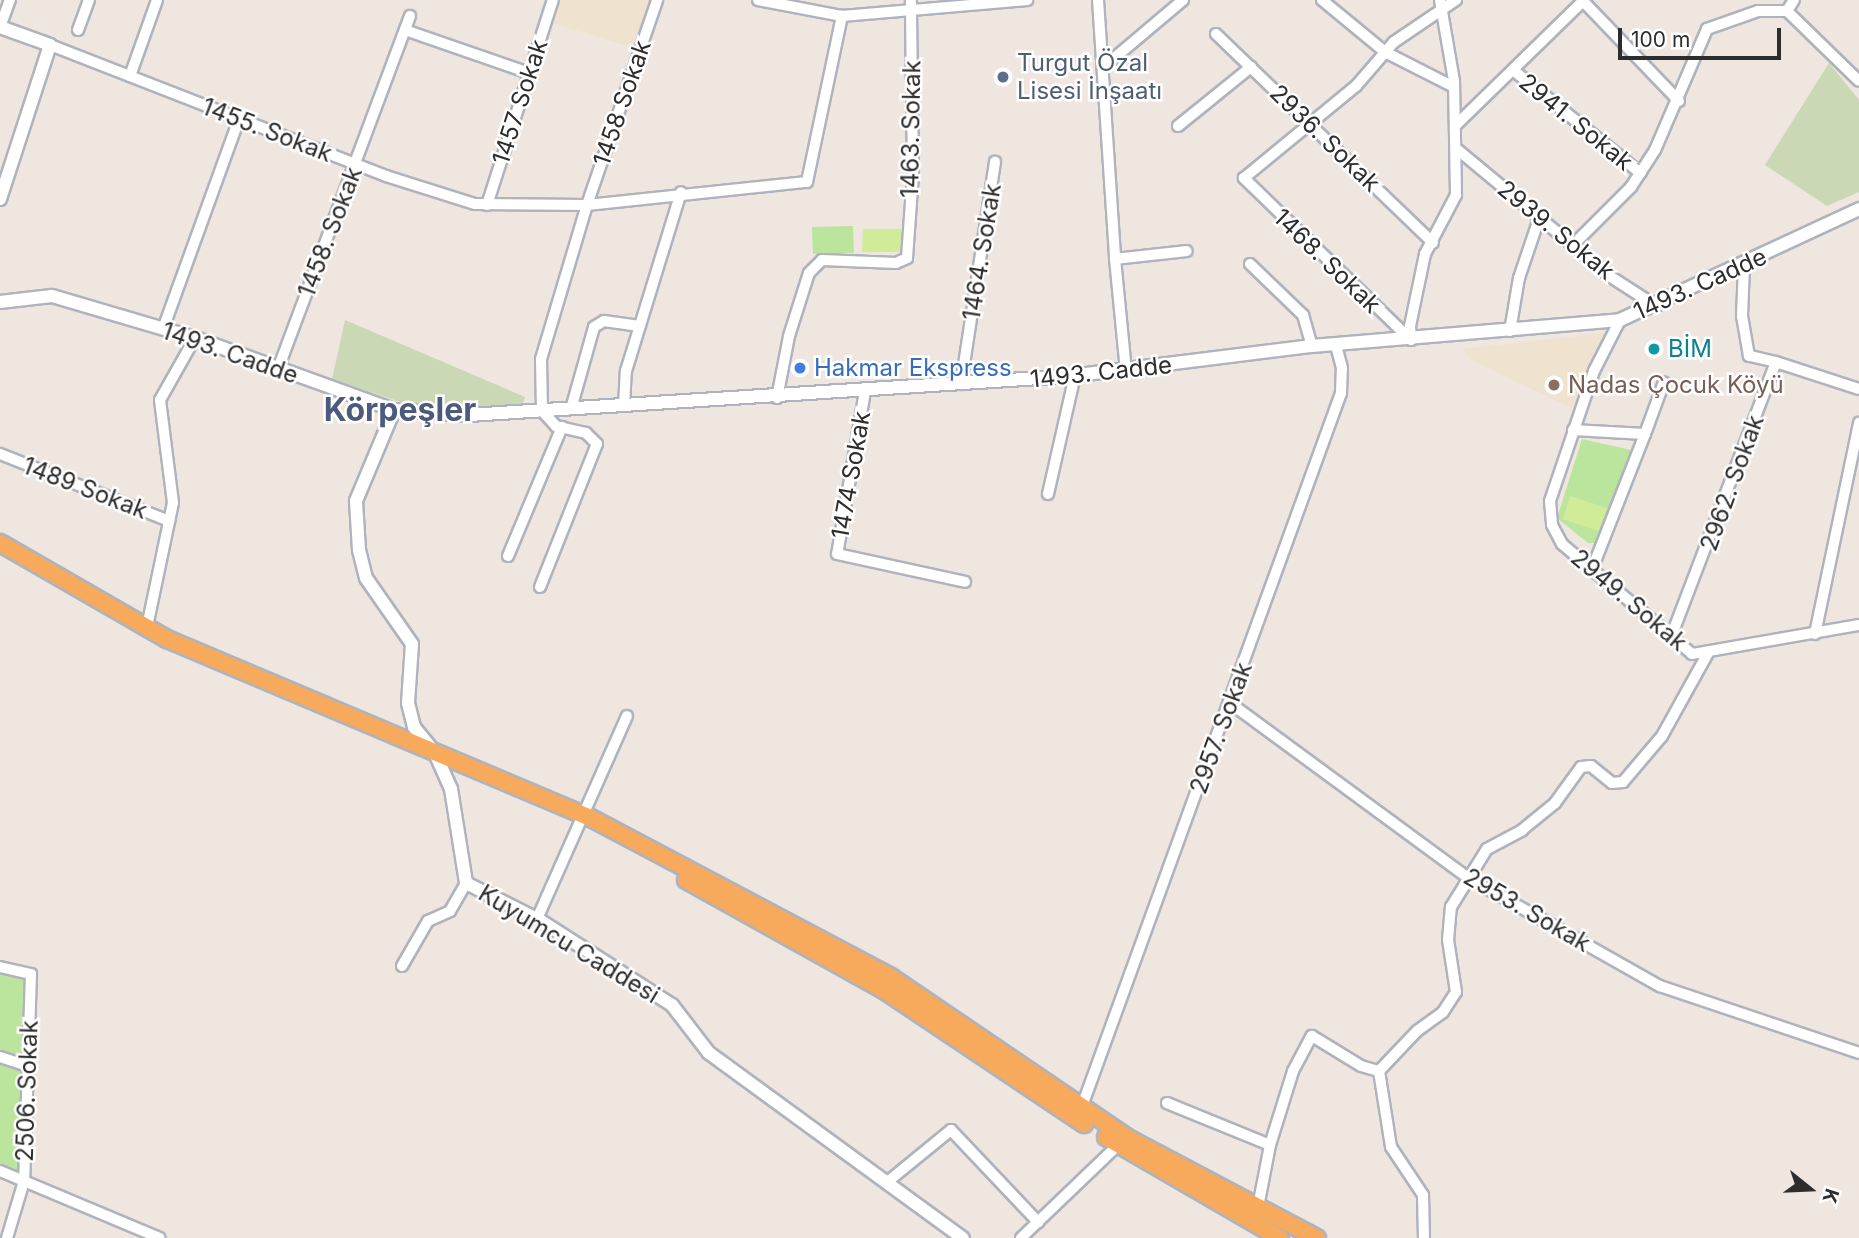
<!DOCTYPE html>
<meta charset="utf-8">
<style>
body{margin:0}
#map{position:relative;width:1859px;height:1238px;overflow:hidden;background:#eee6df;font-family:Inter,sans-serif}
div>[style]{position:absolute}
.education>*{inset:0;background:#efe2cf}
.green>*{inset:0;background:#bbe49c}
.cemetery>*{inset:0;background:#cad8b6}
.pitch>*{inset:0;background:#d0ec98}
.roads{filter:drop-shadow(2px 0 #afb3bd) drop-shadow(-2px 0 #afb3bd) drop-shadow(0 2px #afb3bd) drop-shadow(0 -2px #afb3bd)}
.minor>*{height:10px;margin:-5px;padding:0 5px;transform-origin:5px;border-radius:5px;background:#fff}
.tertiary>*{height:12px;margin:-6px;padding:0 6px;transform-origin:6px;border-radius:6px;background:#fff}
.trunk>*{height:16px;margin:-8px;padding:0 8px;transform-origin:8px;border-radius:8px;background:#f8aa5c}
.dots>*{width:19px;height:19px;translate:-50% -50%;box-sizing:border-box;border:4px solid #fff;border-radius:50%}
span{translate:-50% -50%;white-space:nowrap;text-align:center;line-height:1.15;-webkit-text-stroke:5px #fff;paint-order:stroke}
.service-label{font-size:24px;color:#4e5e75}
.left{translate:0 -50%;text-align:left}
.street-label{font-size:24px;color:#2d2d2d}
.culture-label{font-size:24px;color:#0d838f}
.shop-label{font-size:24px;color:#366cbe}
.education-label{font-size:24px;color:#785e54}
.district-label{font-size:32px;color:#4c5a7e;font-weight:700}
.north{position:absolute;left:1775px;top:1154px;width:70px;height:70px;-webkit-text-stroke:5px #fff;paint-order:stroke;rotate:108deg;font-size:19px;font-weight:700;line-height:28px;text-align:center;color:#2d2d2d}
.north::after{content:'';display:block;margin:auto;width:24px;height:32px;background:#2d2d2d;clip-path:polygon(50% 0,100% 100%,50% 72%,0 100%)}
.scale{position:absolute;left:1618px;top:28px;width:163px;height:32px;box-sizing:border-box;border:4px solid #2d2d2d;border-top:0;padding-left:9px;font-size:21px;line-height:24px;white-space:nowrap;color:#2d2d2d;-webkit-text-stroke:5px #fff;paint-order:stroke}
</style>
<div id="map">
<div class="education">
<i style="clip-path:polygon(560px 0,651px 0,634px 48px,552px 23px)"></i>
<i style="clip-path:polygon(1605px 333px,1574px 409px,1471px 360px,1463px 349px)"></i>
</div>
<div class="green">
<i style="clip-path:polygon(853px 226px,854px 253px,813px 254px,812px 227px)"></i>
<i style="clip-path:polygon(1582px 439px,1631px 450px,1597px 543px,1588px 543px,1557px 518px)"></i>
<i style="clip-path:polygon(0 972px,26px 978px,23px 1059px,0 1052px)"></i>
<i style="clip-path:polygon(0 1062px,23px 1069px,19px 1175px,0 1167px)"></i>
</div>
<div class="cemetery">
<i style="clip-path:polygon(1829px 63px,1859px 100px,1859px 192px,1827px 206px,1765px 165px)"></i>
<i style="clip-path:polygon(345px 320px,525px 397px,522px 405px,418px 408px,332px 379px)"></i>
</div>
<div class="pitch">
<i style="clip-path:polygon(863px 229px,901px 229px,901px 252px,862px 252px)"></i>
<i style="clip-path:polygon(1570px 496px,1607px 508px,1599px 531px,1563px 519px)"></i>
</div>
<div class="roads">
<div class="minor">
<i style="left:758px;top:0;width:86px;rotate:10.8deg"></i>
<i style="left:842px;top:16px;width:186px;rotate:-4.9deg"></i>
<i style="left:1098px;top:0;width:260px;rotate:86.2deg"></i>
<i style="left:1322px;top:0;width:82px;rotate:39.5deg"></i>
<i style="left:1385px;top:52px;width:77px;rotate:26.9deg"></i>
<i style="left:1582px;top:0;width:140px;rotate:46.2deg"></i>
<i style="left:1787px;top:11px;width:13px;rotate:-58deg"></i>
<i style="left:0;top:27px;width:29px;rotate:-70deg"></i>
<i style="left:78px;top:30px;width:32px;rotate:-70deg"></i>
<i style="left:405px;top:30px;width:131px;rotate:19.1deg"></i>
<i style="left:1216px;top:34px;width:301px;rotate:43.9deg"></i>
<i style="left:50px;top:45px;width:361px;rotate:21.3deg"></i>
<i style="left:386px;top:176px;width:93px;rotate:17.5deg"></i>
<i style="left:475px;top:204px;width:112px;rotate:0.5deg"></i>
<i style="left:587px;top:205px;width:221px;rotate:-6deg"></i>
<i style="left:807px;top:182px;width:170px;rotate:-78.1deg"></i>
<i style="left:1106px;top:65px;width:101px;rotate:-40.2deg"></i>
<i style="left:1513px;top:70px;width:164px;rotate:39deg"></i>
<i style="left:130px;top:76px;width:81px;rotate:-70.4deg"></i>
<i style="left:1456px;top:125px;width:177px;rotate:-44.3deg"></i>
<i style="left:1178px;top:126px;width:94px;rotate:-38.9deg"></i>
<i style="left:1458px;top:150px;width:199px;rotate:39.7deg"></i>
<i style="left:1611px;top:277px;width:54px;rotate:32.8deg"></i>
<i style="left:487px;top:205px;width:215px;rotate:-72.2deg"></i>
<i style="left:1574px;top:244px;width:81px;rotate:-45deg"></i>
<i style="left:1631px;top:187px;width:44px;rotate:-57deg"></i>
<i style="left:1655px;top:150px;width:132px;rotate:-66.7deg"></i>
<i style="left:1707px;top:29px;width:54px;rotate:-19.4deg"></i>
<i style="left:1758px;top:11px;width:29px"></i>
<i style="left:1787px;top:11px;width:100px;rotate:44.2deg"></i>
<i style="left:1250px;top:264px;width:74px;rotate:43.9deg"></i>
<i style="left:1303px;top:315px;width:32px;rotate:74deg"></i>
<i style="left:1620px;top:320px;width:57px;rotate:117deg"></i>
<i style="left:1594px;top:371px;width:137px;rotate:108.7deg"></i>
<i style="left:1550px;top:501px;width:24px;rotate:85deg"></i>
<i style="left:1552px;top:525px;width:21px;rotate:62deg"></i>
<i style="left:1562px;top:544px;width:170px;rotate:40.2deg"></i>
<i style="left:1692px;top:654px;width:169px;rotate:-9.9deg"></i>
<i style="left:163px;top:329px;width:223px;rotate:-70.1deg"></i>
<i style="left:1510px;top:331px;width:54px;rotate:-80.4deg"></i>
<i style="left:1519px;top:278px;width:65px;rotate:-71.3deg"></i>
<i style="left:1411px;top:340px;width:233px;rotate:-135.9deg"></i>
<i style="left:1244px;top:178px;width:145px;rotate:-39.4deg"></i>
<i style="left:1356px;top:86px;width:58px;rotate:-49.2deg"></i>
<i style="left:1394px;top:42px;width:75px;rotate:-34.1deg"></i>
<i style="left:1411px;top:340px;width:14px;rotate:-94deg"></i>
<i style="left:1410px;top:326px;width:74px;rotate:-78.2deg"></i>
<i style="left:1425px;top:254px;width:67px;rotate:-62.3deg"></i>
<i style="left:1456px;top:195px;width:114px;rotate:-91deg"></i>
<i style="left:1454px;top:81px;width:82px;rotate:-99.8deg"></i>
<i style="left:1776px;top:362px;width:87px;rotate:18deg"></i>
<i style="left:278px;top:369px;width:377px;rotate:-69.5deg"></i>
<i style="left:1126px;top:371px;width:113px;rotate:-95.6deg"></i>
<i style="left:1115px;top:259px;width:72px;rotate:-6.3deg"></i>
<i style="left:961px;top:384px;width:225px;rotate:-81.3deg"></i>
<i style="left:865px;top:391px;width:165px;rotate:99.7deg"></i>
<i style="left:837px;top:554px;width:131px;rotate:12.3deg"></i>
<i style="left:777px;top:398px;width:63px;rotate:-79deg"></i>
<i style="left:789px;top:336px;width:66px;rotate:-72.4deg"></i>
<i style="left:809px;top:273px;width:18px;rotate:-45deg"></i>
<i style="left:822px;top:260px;width:74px;rotate:2.3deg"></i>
<i style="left:896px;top:263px;width:12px;rotate:-24deg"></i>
<i style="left:907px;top:258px;width:84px;rotate:-85.9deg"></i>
<i style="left:913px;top:174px;width:174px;rotate:-90.7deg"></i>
<i style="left:624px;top:406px;width:35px;rotate:-87deg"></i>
<i style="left:626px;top:371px;width:187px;rotate:-72.9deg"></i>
<i style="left:571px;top:409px;width:85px;rotate:-74.3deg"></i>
<i style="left:594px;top:327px;width:12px;rotate:-31deg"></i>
<i style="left:604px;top:321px;width:36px;rotate:8deg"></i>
<i style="left:1573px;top:430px;width:72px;rotate:3.2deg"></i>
<i style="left:1645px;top:434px;width:145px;rotate:111.4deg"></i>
<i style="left:1645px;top:434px;width:55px;rotate:-69.9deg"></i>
<i style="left:0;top:454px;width:182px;rotate:21.6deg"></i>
<i style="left:1048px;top:494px;width:122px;rotate:-77.2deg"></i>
<i style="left:508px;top:556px;width:140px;rotate:-67.3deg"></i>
<i style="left:540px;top:587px;width:154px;rotate:-68.3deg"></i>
<i style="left:597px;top:444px;width:16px;rotate:-135deg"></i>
<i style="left:586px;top:433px;width:31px;rotate:-167deg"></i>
<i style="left:556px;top:426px;width:21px;rotate:-133deg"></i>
<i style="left:542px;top:411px;width:52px;rotate:-91.1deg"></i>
<i style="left:541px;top:359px;width:161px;rotate:-73.4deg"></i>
<i style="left:587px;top:205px;width:217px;rotate:-71.1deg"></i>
<i style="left:147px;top:627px;width:127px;rotate:-78.2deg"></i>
<i style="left:173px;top:503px;width:104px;rotate:-97.2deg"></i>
<i style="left:160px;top:400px;width:71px;rotate:-60.6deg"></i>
<i style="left:1815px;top:634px;width:216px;rotate:-78.2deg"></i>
<i style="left:1671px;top:637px;width:294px;rotate:-69.1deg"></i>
<i style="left:1776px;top:362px;width:28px;rotate:-167deg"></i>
<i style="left:1749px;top:356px;width:41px;rotate:-99.9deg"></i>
<i style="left:1742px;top:316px;width:50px;rotate:-87.7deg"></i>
<i style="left:1230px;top:703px;width:294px;rotate:36.3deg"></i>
<i style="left:1467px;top:877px;width:222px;rotate:29.5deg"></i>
<i style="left:1660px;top:986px;width:210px;rotate:18.6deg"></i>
<i style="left:537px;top:919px;width:222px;rotate:-66.1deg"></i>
<i style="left:402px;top:966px;width:52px;rotate:-60deg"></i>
<i style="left:428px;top:921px;width:24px;rotate:-24deg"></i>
<i style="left:450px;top:911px;width:32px;rotate:-60deg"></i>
<i style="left:0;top:967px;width:32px;rotate:13deg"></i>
<i style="left:31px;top:974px;width:207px;rotate:91.9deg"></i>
<i style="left:24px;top:1181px;width:59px;rotate:106.6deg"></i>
<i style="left:0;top:1057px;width:29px;rotate:18deg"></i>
<i style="left:1379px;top:1071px;width:55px;rotate:-46.5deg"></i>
<i style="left:1417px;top:1031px;width:32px;rotate:-36deg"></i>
<i style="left:1443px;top:1012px;width:24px;rotate:-57deg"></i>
<i style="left:1456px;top:992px;width:53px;rotate:-98.7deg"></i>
<i style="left:1448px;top:940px;width:33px;rotate:-85deg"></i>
<i style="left:1451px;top:907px;width:68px;rotate:-58.2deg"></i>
<i style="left:1487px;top:849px;width:40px;rotate:-28deg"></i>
<i style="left:1522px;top:830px;width:43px;rotate:-39.3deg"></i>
<i style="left:1555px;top:803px;width:44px;rotate:-54.2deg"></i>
<i style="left:1581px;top:767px;width:10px;rotate:-6deg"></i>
<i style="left:1591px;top:766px;width:27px;rotate:39deg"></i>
<i style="left:1612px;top:783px;width:11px;rotate:-5deg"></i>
<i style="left:1623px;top:782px;width:60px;rotate:-49.7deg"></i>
<i style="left:1662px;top:736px;width:95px;rotate:-61deg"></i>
<i style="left:1167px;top:1103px;width:111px;rotate:22.2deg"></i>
<i style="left:1081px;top:1109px;width:762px;rotate:-70.04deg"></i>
<i style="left:1341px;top:393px;width:25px;rotate:-88deg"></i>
<i style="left:1342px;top:368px;width:24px;rotate:-105deg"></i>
<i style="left:0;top:1171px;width:173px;rotate:22.8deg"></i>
<i style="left:886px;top:1183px;width:84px;rotate:-39.2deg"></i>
<i style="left:951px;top:1130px;width:127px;rotate:46.6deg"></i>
<i style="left:1258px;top:1207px;width:63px;rotate:-79deg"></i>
<i style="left:1270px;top:1145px;width:77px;rotate:-72.7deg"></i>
<i style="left:1293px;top:1071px;width:40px;rotate:-62deg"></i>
<i style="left:1312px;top:1036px;width:57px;rotate:31.5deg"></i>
<i style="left:1361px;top:1066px;width:19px;rotate:16deg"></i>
<i style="left:1379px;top:1071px;width:77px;rotate:81deg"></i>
<i style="left:1391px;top:1147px;width:58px;rotate:56.3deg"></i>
<i style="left:1423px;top:1195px;width:43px;rotate:88.7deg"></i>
<i style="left:1021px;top:1238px;width:139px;rotate:-43.8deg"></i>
</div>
<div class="tertiary">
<i style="left:0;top:27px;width:53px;rotate:19.8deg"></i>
<i style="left:50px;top:45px;width:162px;rotate:108deg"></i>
<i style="left:0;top:302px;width:52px;rotate:-6.6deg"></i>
<i style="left:52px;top:296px;width:149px;rotate:16.4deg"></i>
<i style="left:195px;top:338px;width:212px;rotate:19.9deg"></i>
<i style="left:394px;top:410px;width:75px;rotate:3.8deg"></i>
<i style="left:469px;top:415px;width:602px;rotate:-3.71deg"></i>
<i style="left:1070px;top:376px;width:244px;rotate:-7.1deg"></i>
<i style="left:1312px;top:346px;width:309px;rotate:-4.8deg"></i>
<i style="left:1620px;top:320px;width:264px;rotate:-24.9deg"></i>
<i style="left:394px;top:410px;width:99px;rotate:112.7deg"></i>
<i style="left:356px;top:501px;width:49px;rotate:86.5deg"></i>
<i style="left:359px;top:550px;width:29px;rotate:76deg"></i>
<i style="left:366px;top:578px;width:80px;rotate:55.1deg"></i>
<i style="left:412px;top:644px;width:59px;rotate:93.9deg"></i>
<i style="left:408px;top:703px;width:25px;rotate:76deg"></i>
<i style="left:414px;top:727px;width:33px;rotate:51deg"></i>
<i style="left:435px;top:753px;width:39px;rotate:66deg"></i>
<i style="left:451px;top:789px;width:95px;rotate:80.9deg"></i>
<i style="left:466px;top:883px;width:84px;rotate:26.9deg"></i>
<i style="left:541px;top:921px;width:156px;rotate:32.7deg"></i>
<i style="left:672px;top:1005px;width:61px;rotate:52.4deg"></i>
<i style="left:709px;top:1053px;width:314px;rotate:36.1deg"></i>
</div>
<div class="trunk">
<i style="left:0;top:543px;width:193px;rotate:29.9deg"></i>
<i style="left:167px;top:639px;width:458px;rotate:22.9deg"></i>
<i style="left:589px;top:817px;width:342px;rotate:27.9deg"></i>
<i style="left:891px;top:977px;width:284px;rotate:34.2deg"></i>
<i style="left:1126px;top:1137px;width:216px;rotate:27.9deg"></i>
<i style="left:686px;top:880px;width:227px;rotate:29.1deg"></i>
<i style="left:884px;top:990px;width:241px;rotate:33.8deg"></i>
<i style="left:1106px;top:1137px;width:201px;rotate:30.1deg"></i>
</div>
</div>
<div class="dots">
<i style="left:1003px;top:77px;background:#5c6f8a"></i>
<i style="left:1654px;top:349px;background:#0f9aa8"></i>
<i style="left:800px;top:368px;background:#3f7fe0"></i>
<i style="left:1554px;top:385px;background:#8d6e63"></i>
</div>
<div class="service-label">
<span class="left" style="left:1017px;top:77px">Turgut Özal<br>Lisesi İnşaatı</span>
</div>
<div class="street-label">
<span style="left:520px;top:102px;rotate:-72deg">1457 Sokak</span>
<span style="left:622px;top:103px;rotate:-71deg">1458 Sokak</span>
<span style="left:1576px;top:122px;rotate:39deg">2941. Sokak</span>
<span style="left:911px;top:129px;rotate:-89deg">1463. Sokak</span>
<span style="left:267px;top:130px;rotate:21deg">1455. Sokak</span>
<span style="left:1325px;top:138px;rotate:44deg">2936. Sokak</span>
<span style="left:1556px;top:230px;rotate:39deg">2939. Sokak</span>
<span style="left:330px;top:232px;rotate:-69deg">1458. Sokak</span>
<span style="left:982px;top:252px;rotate:-81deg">1464. Sokak</span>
<span style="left:1327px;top:261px;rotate:44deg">1468. Sokak</span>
<span style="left:1700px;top:284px;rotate:-24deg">1493. Cadde</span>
<span style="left:230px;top:353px;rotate:19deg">1493. Cadde</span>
<span style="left:1101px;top:372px;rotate:-6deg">1493. Cadde</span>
<span style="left:851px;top:475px;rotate:-80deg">1474 Sokak</span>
<span style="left:1732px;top:483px;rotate:-70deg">2962. Sokak</span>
<span style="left:85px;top:488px;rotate:21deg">1489 Sokak</span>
<span style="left:1629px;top:600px;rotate:40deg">2949. Sokak</span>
<span style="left:1221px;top:728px;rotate:-70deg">2957. Sokak</span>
<span style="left:1527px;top:910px;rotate:30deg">2953. Sokak</span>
<span style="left:569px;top:944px;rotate:31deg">Kuyumcu Caddesi</span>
<span style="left:27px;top:1091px;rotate:-88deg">2506. Sokak</span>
</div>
<div class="culture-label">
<span class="left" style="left:1668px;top:349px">BİM</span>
</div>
<div class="shop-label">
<span class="left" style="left:814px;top:368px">Hakmar Ekspress</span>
</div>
<div class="education-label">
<span class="left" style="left:1568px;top:385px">Nadas Çocuk Köyü</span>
</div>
<div class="district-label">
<span style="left:400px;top:410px">Körpeşler</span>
</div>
<div class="north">K</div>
<div class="scale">100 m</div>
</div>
